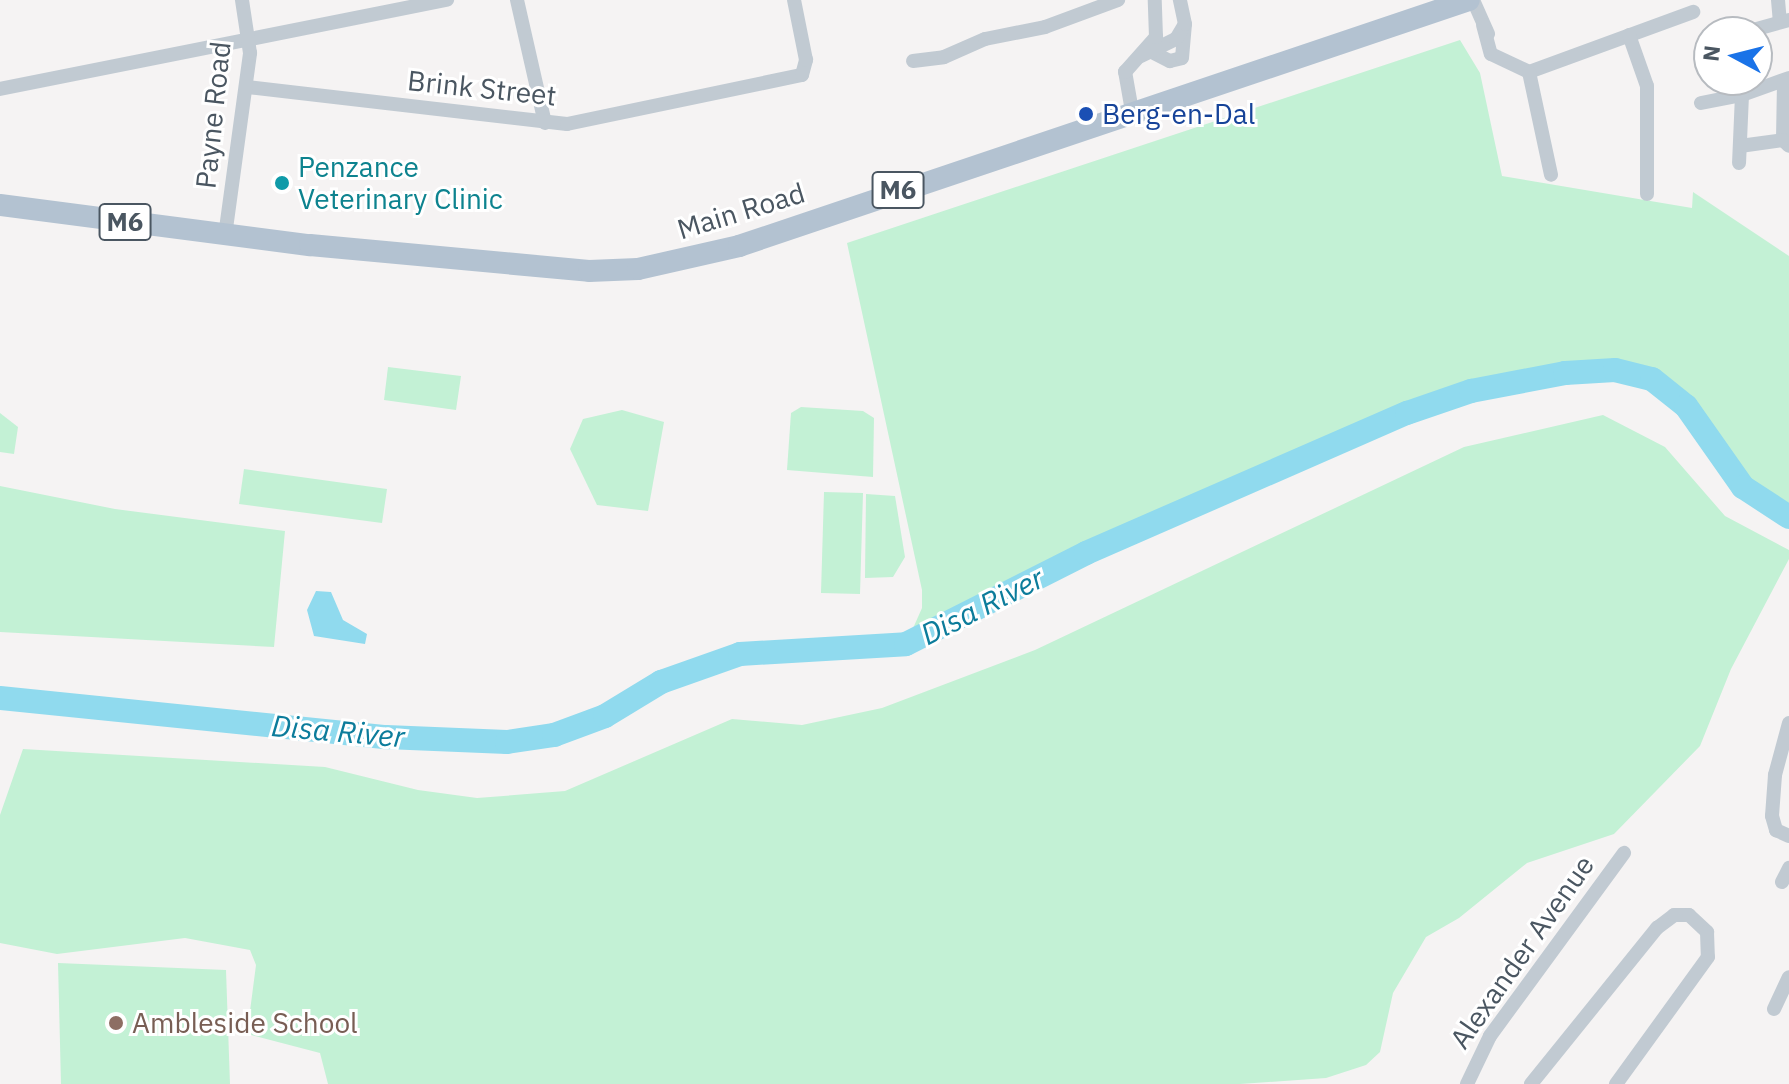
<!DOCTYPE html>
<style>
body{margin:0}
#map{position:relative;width:1789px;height:1084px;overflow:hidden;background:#f5f3f3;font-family:"IBM Plex Sans",sans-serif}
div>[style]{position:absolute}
.green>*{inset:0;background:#c3f1d5}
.water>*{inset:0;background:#90daee}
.river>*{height:24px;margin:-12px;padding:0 12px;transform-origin:12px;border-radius:12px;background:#90daee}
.minor>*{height:14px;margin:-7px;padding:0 7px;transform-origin:7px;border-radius:7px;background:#c1cad2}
.primary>*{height:22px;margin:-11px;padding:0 11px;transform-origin:11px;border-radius:11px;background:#b3c2d1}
.dots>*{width:22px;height:22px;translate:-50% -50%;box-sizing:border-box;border:4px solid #fff;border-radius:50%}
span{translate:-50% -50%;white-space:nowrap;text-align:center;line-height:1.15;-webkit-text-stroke:6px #fff;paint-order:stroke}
.shield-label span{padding:2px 6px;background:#fff;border:2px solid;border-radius:6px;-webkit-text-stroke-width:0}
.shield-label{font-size:26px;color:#4a5661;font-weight:700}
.street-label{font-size:28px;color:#4a5661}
.transit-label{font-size:28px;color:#164399}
.left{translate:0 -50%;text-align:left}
.culture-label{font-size:28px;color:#0d838f}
.education-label{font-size:28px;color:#785e54}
.water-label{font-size:30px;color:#0c7c9b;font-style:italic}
.north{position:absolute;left:1693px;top:16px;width:80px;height:80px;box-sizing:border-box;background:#fff;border:2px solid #b7bbc0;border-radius:50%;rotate:277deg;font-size:22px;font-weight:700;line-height:32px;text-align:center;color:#4a5661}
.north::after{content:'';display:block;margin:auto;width:28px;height:36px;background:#1a73e8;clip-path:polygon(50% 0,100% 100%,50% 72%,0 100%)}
</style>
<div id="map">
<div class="green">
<i style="clip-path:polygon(1460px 40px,1480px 73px,1502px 176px,1692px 208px,1693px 192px,1789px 256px,1789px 517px,1743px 487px,1686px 406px,1652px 379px,1615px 370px,1565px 373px,1471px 391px,1407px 413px,1086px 553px,906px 644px,922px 608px,922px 590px,847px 243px)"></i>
<i style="clip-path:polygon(388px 367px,461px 376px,456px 410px,384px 400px)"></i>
<i style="clip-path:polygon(801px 407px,863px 411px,874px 418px,873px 477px,787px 470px,791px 413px)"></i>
<i style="clip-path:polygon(622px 410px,664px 422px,648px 511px,597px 505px,570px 449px,583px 419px)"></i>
<i style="clip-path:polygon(0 413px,18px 427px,14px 454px,0 452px)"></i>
<i style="clip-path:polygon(1603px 415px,1665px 447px,1725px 516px,1789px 550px,1789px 559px,1731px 669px,1700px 746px,1614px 834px,1527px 863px,1459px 918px,1426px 937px,1393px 993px,1380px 1052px,1366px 1065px,1326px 1078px,1240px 1084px,328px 1084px,320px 1053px,247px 1034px,256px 965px,250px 950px,185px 938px,57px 954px,0 943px,0 815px,23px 749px,325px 767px,418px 790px,477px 798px,565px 791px,732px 719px,802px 725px,882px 708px,1035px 650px,1464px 447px)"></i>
<i style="clip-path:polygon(244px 469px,387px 489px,382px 523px,239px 504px)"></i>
<i style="clip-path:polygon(0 486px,115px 509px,285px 531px,274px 647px,0 632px)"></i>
<i style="clip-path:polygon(824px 492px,863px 493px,860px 594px,821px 593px)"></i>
<i style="clip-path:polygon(866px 494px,895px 496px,905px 557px,893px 577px,865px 578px)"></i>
<i style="clip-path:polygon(58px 963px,226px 970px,230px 1084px,61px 1084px)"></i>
</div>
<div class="water">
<i style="clip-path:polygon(316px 591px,331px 592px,343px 620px,367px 634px,365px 644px,314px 636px,307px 610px)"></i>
</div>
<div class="river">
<i style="left:0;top:698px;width:388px;rotate:5.8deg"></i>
<i style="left:386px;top:737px;width:121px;rotate:2.4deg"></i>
<i style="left:507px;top:742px;width:48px;rotate:-8.5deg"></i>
<i style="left:554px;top:735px;width:54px;rotate:-20.4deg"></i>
<i style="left:605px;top:716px;width:66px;rotate:-31.3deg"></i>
<i style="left:661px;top:682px;width:84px;rotate:-19.5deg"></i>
<i style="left:740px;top:654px;width:166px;rotate:-3.4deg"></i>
<i style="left:906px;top:644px;width:202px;rotate:-26.8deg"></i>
<i style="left:1086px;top:553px;width:350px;rotate:-23.6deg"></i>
<i style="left:1407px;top:413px;width:68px;rotate:-19deg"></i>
<i style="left:1471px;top:391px;width:96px;rotate:-10.8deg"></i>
<i style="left:1565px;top:373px;width:50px;rotate:-3.4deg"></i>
<i style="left:1615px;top:370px;width:38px;rotate:14deg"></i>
<i style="left:1652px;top:379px;width:43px;rotate:38.5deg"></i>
<i style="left:1686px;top:406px;width:99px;rotate:54.9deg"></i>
<i style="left:1743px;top:487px;width:55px;rotate:33.1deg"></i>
</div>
<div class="minor">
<i style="left:517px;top:0;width:126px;rotate:77.2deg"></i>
<i style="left:1473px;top:0;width:37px;rotate:66deg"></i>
<i style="left:1778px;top:0;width:22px;rotate:85deg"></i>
<i style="left:1483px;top:25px;width:30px;rotate:75deg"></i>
<i style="left:1491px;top:54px;width:42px;rotate:25.3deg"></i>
<i style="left:1529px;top:72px;width:175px;rotate:-20.1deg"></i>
<i style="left:1746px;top:32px;width:45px;rotate:-15.6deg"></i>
<i style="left:1629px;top:35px;width:54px;rotate:70.6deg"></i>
<i style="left:1647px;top:86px;width:108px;rotate:90deg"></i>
<i style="left:1154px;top:53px;width:18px;rotate:27deg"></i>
<i style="left:1170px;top:61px;width:12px;rotate:-14deg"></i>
<i style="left:1182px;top:58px;width:34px;rotate:-85deg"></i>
<i style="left:1141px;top:56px;width:39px;rotate:-26deg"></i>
<i style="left:1176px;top:39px;width:17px;rotate:-59deg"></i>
<i style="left:1185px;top:24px;width:25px;rotate:-102deg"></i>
<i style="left:913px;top:61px;width:31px;rotate:-7deg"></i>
<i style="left:944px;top:57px;width:45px;rotate:-23.7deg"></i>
<i style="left:985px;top:39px;width:61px;rotate:-11.3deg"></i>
<i style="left:1045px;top:27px;width:78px;rotate:-20.3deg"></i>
<i style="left:1529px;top:72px;width:105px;rotate:77.9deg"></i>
<i style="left:1742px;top:80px;width:15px;rotate:90deg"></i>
<i style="left:1742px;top:95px;width:50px;rotate:-19.9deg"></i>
<i style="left:1784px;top:82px;width:58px;rotate:91deg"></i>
<i style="left:1783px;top:140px;width:8px;rotate:45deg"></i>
<i style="left:247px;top:87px;width:322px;rotate:6.6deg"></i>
<i style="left:567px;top:124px;width:240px;rotate:-11.8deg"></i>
<i style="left:802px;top:75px;width:16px;rotate:-75deg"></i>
<i style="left:806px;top:60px;width:61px;rotate:-101.3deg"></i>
<i style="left:0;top:89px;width:456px;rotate:-11.3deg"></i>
<i style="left:1701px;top:103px;width:42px;rotate:-11deg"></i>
<i style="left:1742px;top:95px;width:68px;rotate:92.5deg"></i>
<i style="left:1132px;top:111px;width:40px;rotate:-100deg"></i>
<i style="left:1125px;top:72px;width:47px;rotate:-48.5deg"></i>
<i style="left:1156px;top:37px;width:37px;rotate:-92deg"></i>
<i style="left:1740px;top:146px;width:43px;rotate:-7.9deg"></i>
<i style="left:225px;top:236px;width:185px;rotate:-82.2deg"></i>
<i style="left:250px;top:53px;width:54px;rotate:-98.6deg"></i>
<i style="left:1789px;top:723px;width:54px;rotate:105.1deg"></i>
<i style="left:1775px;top:775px;width:41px;rotate:94.2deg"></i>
<i style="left:1772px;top:816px;width:15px;rotate:74deg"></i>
<i style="left:1776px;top:830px;width:14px;rotate:25deg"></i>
<i style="left:1782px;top:882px;width:16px;rotate:-63deg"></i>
<i style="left:1774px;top:1009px;width:35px;rotate:-65deg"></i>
<i style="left:1467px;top:1084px;width:53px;rotate:-64.4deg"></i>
<i style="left:1490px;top:1036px;width:227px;rotate:-53.8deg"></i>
<i style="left:1531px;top:1084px;width:201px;rotate:-51.1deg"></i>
<i style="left:1657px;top:928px;width:21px;rotate:-37deg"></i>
<i style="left:1674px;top:915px;width:15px"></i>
<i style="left:1689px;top:915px;width:25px;rotate:43deg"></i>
<i style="left:1707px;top:932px;width:25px;rotate:88deg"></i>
<i style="left:1708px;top:957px;width:157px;rotate:125.9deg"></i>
</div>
<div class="primary">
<i style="left:0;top:205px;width:313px;rotate:7.4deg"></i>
<i style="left:310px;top:245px;width:280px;rotate:5.3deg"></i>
<i style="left:589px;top:271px;width:49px;rotate:-2.3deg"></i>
<i style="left:638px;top:269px;width:104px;rotate:-12.8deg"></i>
<i style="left:739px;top:246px;width:770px;rotate:-18.62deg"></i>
</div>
<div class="dots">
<i style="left:1086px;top:114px;background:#1a4fb4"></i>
<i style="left:282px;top:183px;background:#0f9aa8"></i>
<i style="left:116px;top:1023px;background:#8d6e63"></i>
</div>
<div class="shield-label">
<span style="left:898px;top:190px">M6</span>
<span style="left:125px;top:222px">M6</span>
</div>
<div class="street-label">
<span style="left:482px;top:88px;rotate:6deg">Brink Street</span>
<span style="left:213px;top:115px;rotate:-84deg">Payne Road</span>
<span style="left:741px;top:211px;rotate:-17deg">Main Road</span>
<span style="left:1522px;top:952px;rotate:-55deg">Alexander Avenue</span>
</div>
<div class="transit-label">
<span class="left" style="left:1102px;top:114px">Berg-en-Dal</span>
</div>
<div class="culture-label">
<span class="left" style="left:298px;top:183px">Penzance<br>Veterinary Clinic</span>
</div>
<div class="education-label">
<span class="left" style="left:132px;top:1023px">Ambleside School</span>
</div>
<div class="water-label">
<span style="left:982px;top:606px;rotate:-27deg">Disa River</span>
<span style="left:338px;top:731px;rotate:5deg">Disa River</span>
</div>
<div class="north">N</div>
</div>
